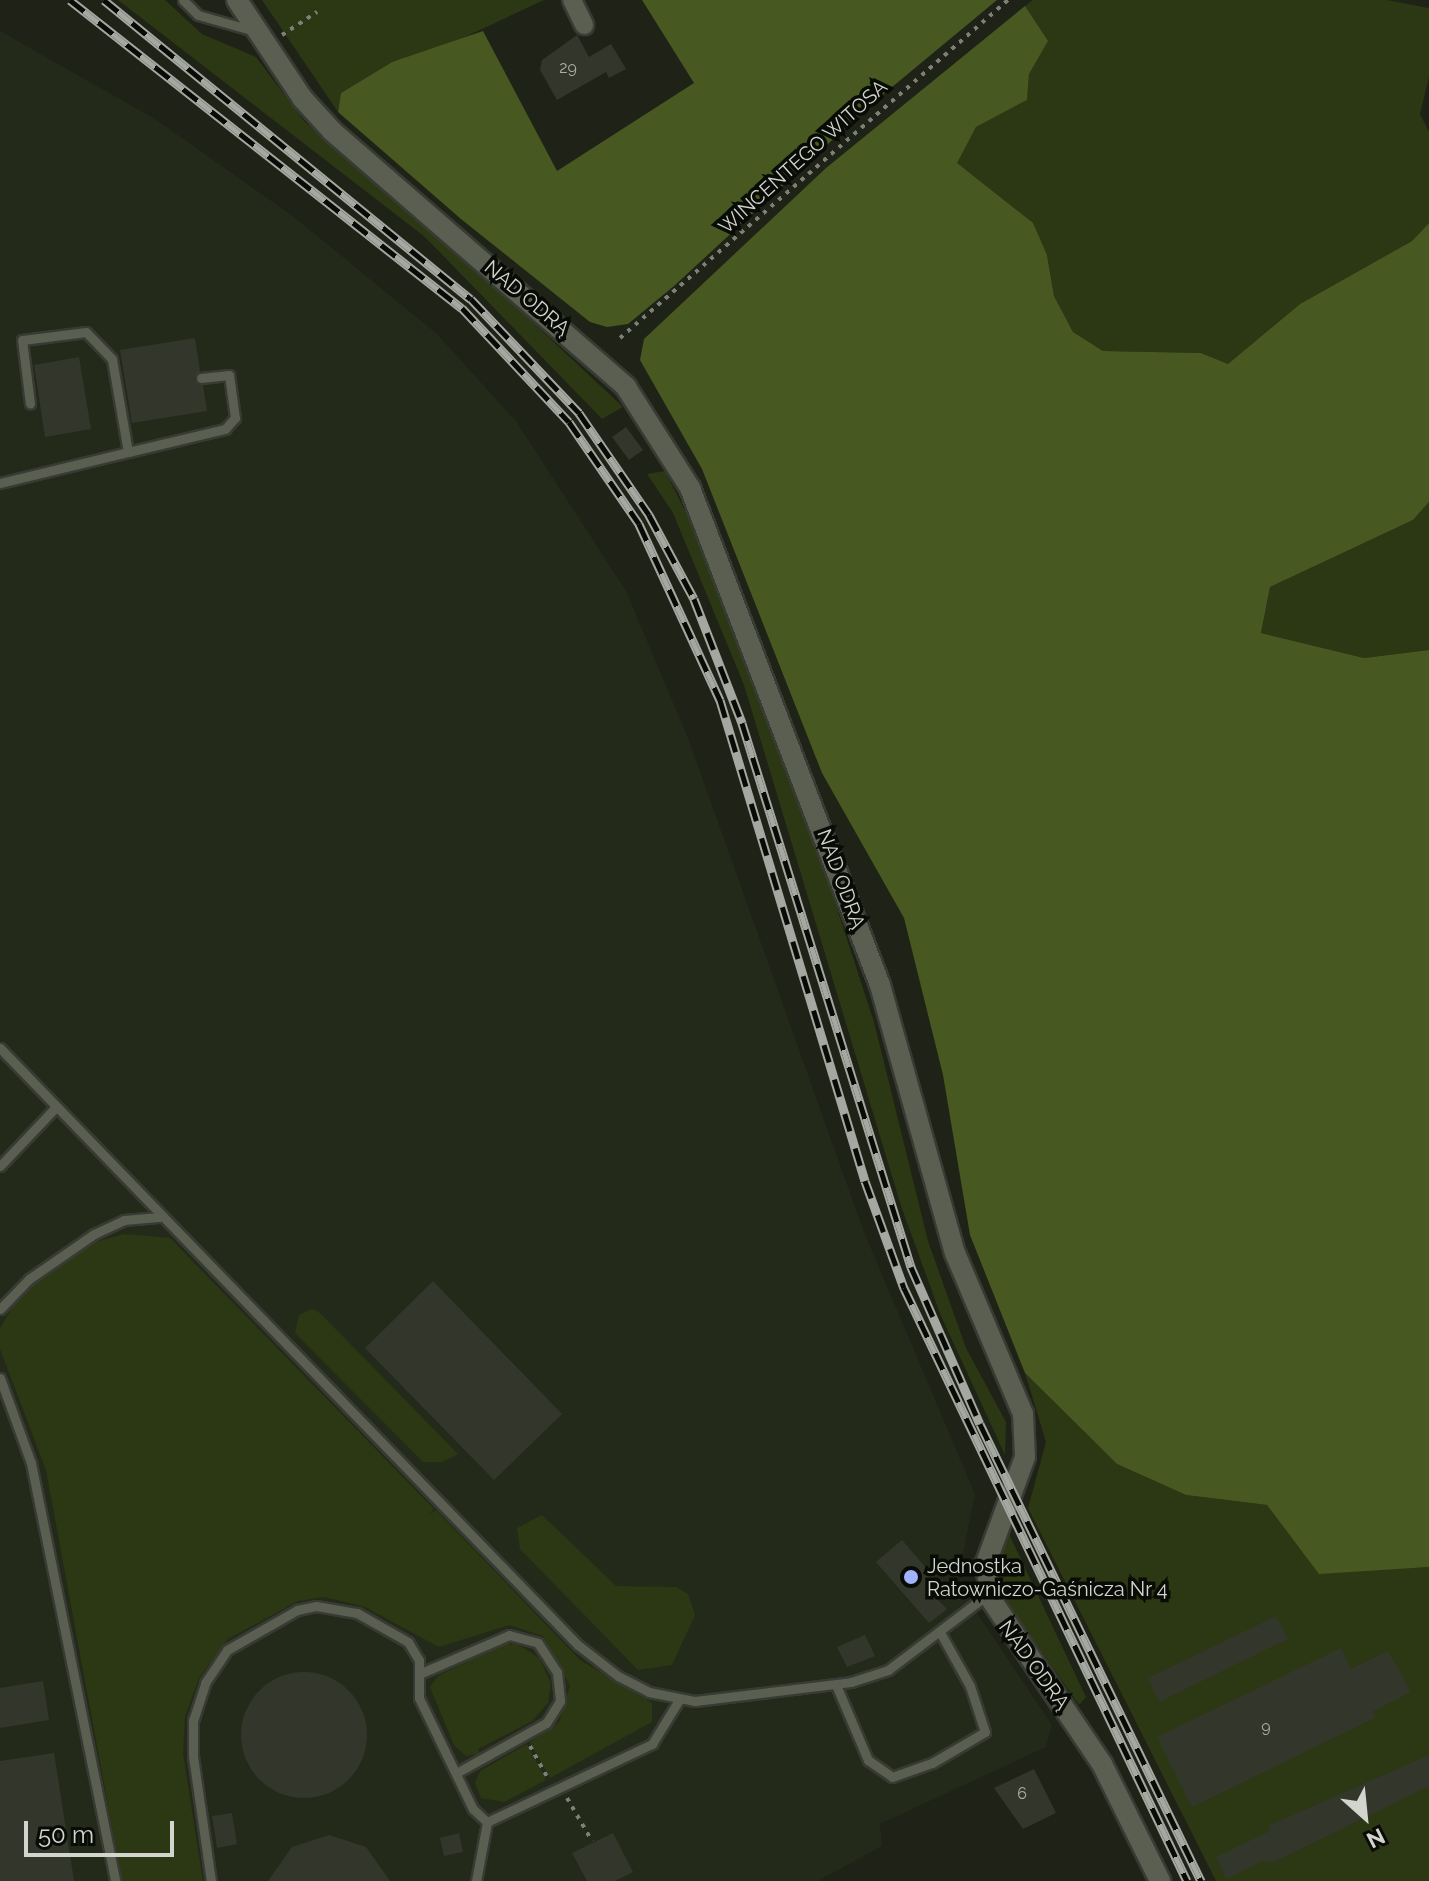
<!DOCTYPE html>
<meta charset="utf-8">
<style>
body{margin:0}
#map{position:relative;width:1429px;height:1881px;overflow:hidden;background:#1e2217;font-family:Raleway,sans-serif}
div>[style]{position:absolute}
.built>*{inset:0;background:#242a19}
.green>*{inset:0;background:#2c3713}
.forest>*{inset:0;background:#485821}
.building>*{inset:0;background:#33372b}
.round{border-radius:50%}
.path>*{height:4px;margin-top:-2px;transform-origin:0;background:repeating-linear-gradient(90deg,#7d8077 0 4px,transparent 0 10px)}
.roads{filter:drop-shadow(2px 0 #383b33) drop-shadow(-2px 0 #383b33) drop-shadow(0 2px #383b33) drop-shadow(0 -2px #383b33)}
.service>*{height:9px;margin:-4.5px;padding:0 4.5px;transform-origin:4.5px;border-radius:4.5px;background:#5a5f52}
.minor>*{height:18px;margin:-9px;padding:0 9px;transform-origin:9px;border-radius:9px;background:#5a5f52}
.tertiary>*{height:20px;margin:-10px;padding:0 10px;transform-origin:10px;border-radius:10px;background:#5a5f52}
.rail>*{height:9px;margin-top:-4.5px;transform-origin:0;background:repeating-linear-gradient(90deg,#090b06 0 18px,#a5a8a0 0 36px);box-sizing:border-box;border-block:2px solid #a5a8a0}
.dots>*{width:22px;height:22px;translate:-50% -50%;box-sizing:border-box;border:4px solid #090b06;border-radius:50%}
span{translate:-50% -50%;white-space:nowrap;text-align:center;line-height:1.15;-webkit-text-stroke:7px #090b06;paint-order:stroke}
.number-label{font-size:16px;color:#aaaea4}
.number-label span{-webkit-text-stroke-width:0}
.street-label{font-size:20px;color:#d2d5cd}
.poi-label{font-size:20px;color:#d2d5cd}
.left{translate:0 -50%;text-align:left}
.north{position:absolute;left:1325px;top:1777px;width:80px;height:80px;-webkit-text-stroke:6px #090b06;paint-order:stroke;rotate:153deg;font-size:22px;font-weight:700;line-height:32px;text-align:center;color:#d2d5cd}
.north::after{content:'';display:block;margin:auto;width:28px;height:36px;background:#d2d5cd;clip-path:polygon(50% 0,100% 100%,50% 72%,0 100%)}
.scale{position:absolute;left:24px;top:1821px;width:150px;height:36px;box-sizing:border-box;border:4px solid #d2d5cd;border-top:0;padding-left:10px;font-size:24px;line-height:28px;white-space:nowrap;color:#d2d5cd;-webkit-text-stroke:6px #090b06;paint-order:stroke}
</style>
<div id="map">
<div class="built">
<i style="clip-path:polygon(0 31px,155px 119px,294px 217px,437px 334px,516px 421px,626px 591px,688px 738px,864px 1232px,975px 1494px,957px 1583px,1052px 1725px,1046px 1747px,880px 1824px,882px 1846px,818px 1881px,0 1881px)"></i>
</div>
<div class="green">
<i style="clip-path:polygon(118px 0,165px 0,202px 34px,256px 57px,305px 122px,433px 229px,623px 407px,602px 419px,425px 237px)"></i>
<i style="clip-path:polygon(262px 0,544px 0,435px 51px,392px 62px,341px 93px,338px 112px)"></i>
<i style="clip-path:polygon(1033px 0,1387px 0,1429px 8px,1429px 77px,1420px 114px,1429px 132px,1429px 223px,1412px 241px,1300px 304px,1228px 364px,1201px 353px,1103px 351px,1073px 332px,1054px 296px,1047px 255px,956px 163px,976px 127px,1027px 100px,1029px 74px,1047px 41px,1025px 6px)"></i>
<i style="clip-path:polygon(665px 471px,708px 556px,826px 875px,874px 1022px,928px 1241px,966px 1348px,1006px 1422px,1005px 1455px,941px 1316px,901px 1206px,744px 685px,673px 513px,647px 474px)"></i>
<i style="clip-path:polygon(1429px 502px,1429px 650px,1364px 658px,1261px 633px,1270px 587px,1413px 520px)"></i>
<i style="clip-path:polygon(124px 1234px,170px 1238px,434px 1509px,429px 1514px,436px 1510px,580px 1660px,652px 1703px,652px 1722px,550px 1778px,530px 1742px,559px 1722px,570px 1686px,543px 1636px,509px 1625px,439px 1647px,365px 1607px,325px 1597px,298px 1601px,228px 1639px,199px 1678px,185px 1717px,183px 1754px,203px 1881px,122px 1881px,46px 1470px,0 1349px,0 1329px,19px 1294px,47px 1272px,89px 1244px)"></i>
<i style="clip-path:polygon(312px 1309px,320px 1313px,458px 1454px,442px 1462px,423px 1462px,295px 1333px,299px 1315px)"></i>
<i style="clip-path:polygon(1025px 1373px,1117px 1464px,1186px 1495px,1267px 1505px,1319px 1573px,1429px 1567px,1429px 1881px,1216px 1881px,1028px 1508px,1046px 1442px)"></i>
<i style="clip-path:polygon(542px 1515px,616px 1586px,676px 1587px,688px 1594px,695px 1615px,672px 1665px,638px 1670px,520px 1549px,517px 1528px)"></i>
<i style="clip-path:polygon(1009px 1534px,1086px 1697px,1079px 1705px,999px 1591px,997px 1564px)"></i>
<i style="clip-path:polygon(503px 1644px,517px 1644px,539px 1658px,551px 1683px,548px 1703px,532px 1721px,478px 1749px,480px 1754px,466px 1756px,454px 1745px,430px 1687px,438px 1676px)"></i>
<i style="clip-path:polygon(527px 1744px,546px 1780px,504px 1802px,481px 1798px,475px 1783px,480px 1771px)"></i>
</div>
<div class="forest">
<i style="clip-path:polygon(642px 0,997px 0,868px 107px,674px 286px,628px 324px,607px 327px,590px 322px,461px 219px,338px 112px,341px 93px,392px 62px,483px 31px,557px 171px,694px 83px)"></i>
<i style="clip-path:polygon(1025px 6px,1048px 41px,1029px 74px,1027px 100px,976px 127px,957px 163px,1033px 223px,1047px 255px,1054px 296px,1073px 332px,1103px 351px,1201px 353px,1228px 364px,1300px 304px,1412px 241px,1429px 223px,1429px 502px,1413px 520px,1270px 587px,1261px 633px,1364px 658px,1429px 650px,1429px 1567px,1319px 1574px,1267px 1505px,1186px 1495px,1117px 1464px,1025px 1373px,970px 1235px,943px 1075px,904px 918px,822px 773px,702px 469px,640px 360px,644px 339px,826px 168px)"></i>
</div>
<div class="building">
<i style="clip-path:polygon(577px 35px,589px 57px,611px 44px,626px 69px,609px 78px,606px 72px,557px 100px,540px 70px,542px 60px)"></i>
<i style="clip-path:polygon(195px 338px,200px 371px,194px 380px,203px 385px,207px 411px,132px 423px,120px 350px)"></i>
<i style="clip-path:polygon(79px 357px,91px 429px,45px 437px,34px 365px)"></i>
<i style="clip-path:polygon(626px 427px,643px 450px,629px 460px,612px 437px)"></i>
<i style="clip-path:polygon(433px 1281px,562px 1414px,494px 1480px,365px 1348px)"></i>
<i style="clip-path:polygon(902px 1540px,946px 1591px,937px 1599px,947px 1609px,929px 1623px,876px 1562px)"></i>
<i style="clip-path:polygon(1276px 1616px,1288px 1639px,1159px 1702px,1148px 1678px)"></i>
<i style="clip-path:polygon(865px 1635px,875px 1656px,847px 1667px,837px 1647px)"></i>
<i style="clip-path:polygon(1341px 1648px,1351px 1669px,1388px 1651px,1411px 1692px,1372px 1712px,1375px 1718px,1192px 1807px,1157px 1737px)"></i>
<i class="round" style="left:241px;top:1672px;width:126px;height:126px"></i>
<i style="clip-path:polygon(43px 1681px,49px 1720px,0 1728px,0 1688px)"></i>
<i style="clip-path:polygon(54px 1753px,74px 1881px,0 1881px,0 1761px)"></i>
<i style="clip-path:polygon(1429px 1755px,1429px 1786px,1272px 1863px,1263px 1861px,1226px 1879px,1216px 1857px,1270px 1831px,1268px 1826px)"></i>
<i style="clip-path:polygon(1034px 1769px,1056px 1813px,1023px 1829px,994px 1788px)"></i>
<i style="clip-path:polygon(232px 1813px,237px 1844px,217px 1848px,212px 1816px)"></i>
<i style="clip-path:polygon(459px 1833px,463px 1852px,444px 1856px,440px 1838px)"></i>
<i style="clip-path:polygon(613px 1833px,633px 1872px,615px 1881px,587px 1881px,572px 1853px)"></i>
<i style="clip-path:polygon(329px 1835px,366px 1847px,390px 1881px,268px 1881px,292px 1847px)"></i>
</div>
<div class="path">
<i style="left:282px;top:35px;width:42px;rotate:-33.3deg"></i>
<i style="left:620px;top:338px;width:515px;rotate:-41.06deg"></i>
<i style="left:530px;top:1746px;width:35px;rotate:61deg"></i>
<i style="left:567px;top:1798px;width:50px;rotate:59.8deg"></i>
</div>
<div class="roads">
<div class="service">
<i style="left:183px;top:0;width:21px;rotate:45deg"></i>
<i style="left:198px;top:15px;width:59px;rotate:15.7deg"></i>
<i style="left:128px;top:452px;width:100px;rotate:-13.3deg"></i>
<i style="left:225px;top:429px;width:15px;rotate:-48deg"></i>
<i style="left:235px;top:418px;width:43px;rotate:-97.9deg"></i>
<i style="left:229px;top:375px;width:28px;rotate:174deg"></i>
<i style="left:0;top:483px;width:132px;rotate:-13.6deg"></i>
<i style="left:128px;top:452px;width:94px;rotate:-99.8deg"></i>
<i style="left:112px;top:359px;width:37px;rotate:-134deg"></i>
<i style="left:86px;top:332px;width:64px;rotate:172.9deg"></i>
<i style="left:22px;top:340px;width:64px;rotate:82.8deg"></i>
<i style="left:0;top:1048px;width:831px;rotate:45.93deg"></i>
<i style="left:578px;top:1645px;width:51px;rotate:37.8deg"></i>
<i style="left:618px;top:1676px;width:35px;rotate:27deg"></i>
<i style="left:649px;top:1692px;width:47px;rotate:11.1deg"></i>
<i style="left:695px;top:1701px;width:157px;rotate:-6.9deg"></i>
<i style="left:851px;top:1682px;width:39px;rotate:-18deg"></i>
<i style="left:888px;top:1670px;width:126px;rotate:-37.2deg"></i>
<i style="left:0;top:1166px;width:80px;rotate:-46.5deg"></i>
<i style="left:0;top:1309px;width:42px;rotate:-46deg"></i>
<i style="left:29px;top:1279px;width:79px;rotate:-34.7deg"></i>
<i style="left:94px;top:1234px;width:33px;rotate:-25deg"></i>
<i style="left:124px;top:1220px;width:37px;rotate:-5deg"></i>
<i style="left:0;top:1378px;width:90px;rotate:70deg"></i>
<i style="left:31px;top:1463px;width:426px;rotate:78.6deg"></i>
<i style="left:419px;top:1674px;width:98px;rotate:-23.4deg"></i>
<i style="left:509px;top:1635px;width:30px;rotate:15deg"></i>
<i style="left:538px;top:1643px;width:35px;rotate:57deg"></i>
<i style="left:557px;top:1672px;width:29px;rotate:84deg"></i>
<i style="left:560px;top:1701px;width:26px;rotate:122deg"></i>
<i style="left:546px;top:1723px;width:103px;rotate:150.9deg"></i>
<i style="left:836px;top:1685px;width:82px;rotate:66.9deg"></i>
<i style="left:868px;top:1760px;width:29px;rotate:35deg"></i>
<i style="left:892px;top:1777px;width:42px;rotate:-19.3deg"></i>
<i style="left:932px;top:1763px;width:61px;rotate:-30.3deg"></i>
<i style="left:985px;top:1732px;width:48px;rotate:-108.1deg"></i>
<i style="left:970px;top:1686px;width:60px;rotate:-119.1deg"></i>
<i style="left:211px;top:1881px;width:126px;rotate:-98.2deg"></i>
<i style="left:193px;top:1756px;width:35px;rotate:-90deg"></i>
<i style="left:193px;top:1721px;width:40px;rotate:-72deg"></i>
<i style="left:205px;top:1683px;width:40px;rotate:-56deg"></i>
<i style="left:227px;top:1650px;width:81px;rotate:-29.7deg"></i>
<i style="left:297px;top:1610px;width:19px;rotate:-12deg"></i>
<i style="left:316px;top:1606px;width:42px;rotate:9.7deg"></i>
<i style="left:357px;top:1613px;width:59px;rotate:29.6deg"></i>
<i style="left:408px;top:1642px;width:21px;rotate:59deg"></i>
<i style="left:419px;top:1660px;width:38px;rotate:90deg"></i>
<i style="left:419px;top:1698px;width:123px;rotate:64.1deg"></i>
<i style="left:473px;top:1809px;width:19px;rotate:43deg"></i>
<i style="left:487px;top:1822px;width:183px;rotate:-25.3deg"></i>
<i style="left:652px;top:1744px;width:52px;rotate:-58.5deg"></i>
<i style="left:476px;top:1881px;width:60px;rotate:-79.4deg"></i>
</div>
<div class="minor">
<i style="left:572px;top:0;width:28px;rotate:64deg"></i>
</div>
<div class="tertiary">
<i style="left:237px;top:0;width:118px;rotate:56.4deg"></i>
<i style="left:302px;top:98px;width:45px;rotate:47.7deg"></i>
<i style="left:332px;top:131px;width:390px;rotate:41deg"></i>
<i style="left:626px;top:387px;width:120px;rotate:57.6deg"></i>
<i style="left:690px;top:488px;width:532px;rotate:69.08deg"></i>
<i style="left:880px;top:985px;width:278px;rotate:74.4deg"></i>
<i style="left:955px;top:1253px;width:175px;rotate:67.1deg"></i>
<i style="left:1023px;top:1414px;width:43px;rotate:87.3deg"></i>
<i style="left:1025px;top:1457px;width:113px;rotate:110.2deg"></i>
<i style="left:986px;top:1563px;width:35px;rotate:83deg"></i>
<i style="left:990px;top:1598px;width:200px;rotate:56deg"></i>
<i style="left:1102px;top:1764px;width:131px;rotate:63.6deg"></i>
</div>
</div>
<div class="rail">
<i style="left:70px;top:0;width:499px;rotate:38.2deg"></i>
<i style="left:462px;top:308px;width:156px;rotate:46.8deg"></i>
<i style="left:569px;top:422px;width:124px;rotate:55.5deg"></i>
<i style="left:639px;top:524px;width:194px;rotate:65.3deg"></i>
<i style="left:720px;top:700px;width:502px;rotate:73.22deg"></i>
<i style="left:865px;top:1181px;width:114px;rotate:70deg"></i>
<i style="left:904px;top:1288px;width:657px;rotate:64.49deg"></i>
<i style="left:104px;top:0;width:473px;rotate:39.2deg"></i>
<i style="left:471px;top:299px;width:157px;rotate:46.5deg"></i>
<i style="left:579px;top:413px;width:124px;rotate:55.5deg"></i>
<i style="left:649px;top:515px;width:95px;rotate:61.8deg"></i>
<i style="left:694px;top:599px;width:133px;rotate:68.8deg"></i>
<i style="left:742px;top:723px;width:570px;rotate:72.74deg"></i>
<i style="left:911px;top:1267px;width:171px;rotate:66.3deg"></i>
<i style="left:980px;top:1424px;width:508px;rotate:64.19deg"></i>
</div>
<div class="dots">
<i style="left:911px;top:1577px;background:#a1b3fd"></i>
</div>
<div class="number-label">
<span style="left:568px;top:68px">29</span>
<span style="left:1266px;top:1727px">9</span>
<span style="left:1022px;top:1794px">6</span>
</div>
<div class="street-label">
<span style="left:803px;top:157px;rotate:-42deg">WINCENTEGO WITOSA</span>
<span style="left:527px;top:298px;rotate:40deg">NAD ODRĄ</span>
<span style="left:841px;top:879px;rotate:70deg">NAD ODRĄ</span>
<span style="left:1034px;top:1665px;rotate:54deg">NAD ODRĄ</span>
</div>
<div class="poi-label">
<span class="left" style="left:927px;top:1578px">Jednostka<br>Ratowniczo-Gaśnicza Nr 4</span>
</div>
<div class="north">N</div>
<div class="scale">50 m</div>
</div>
